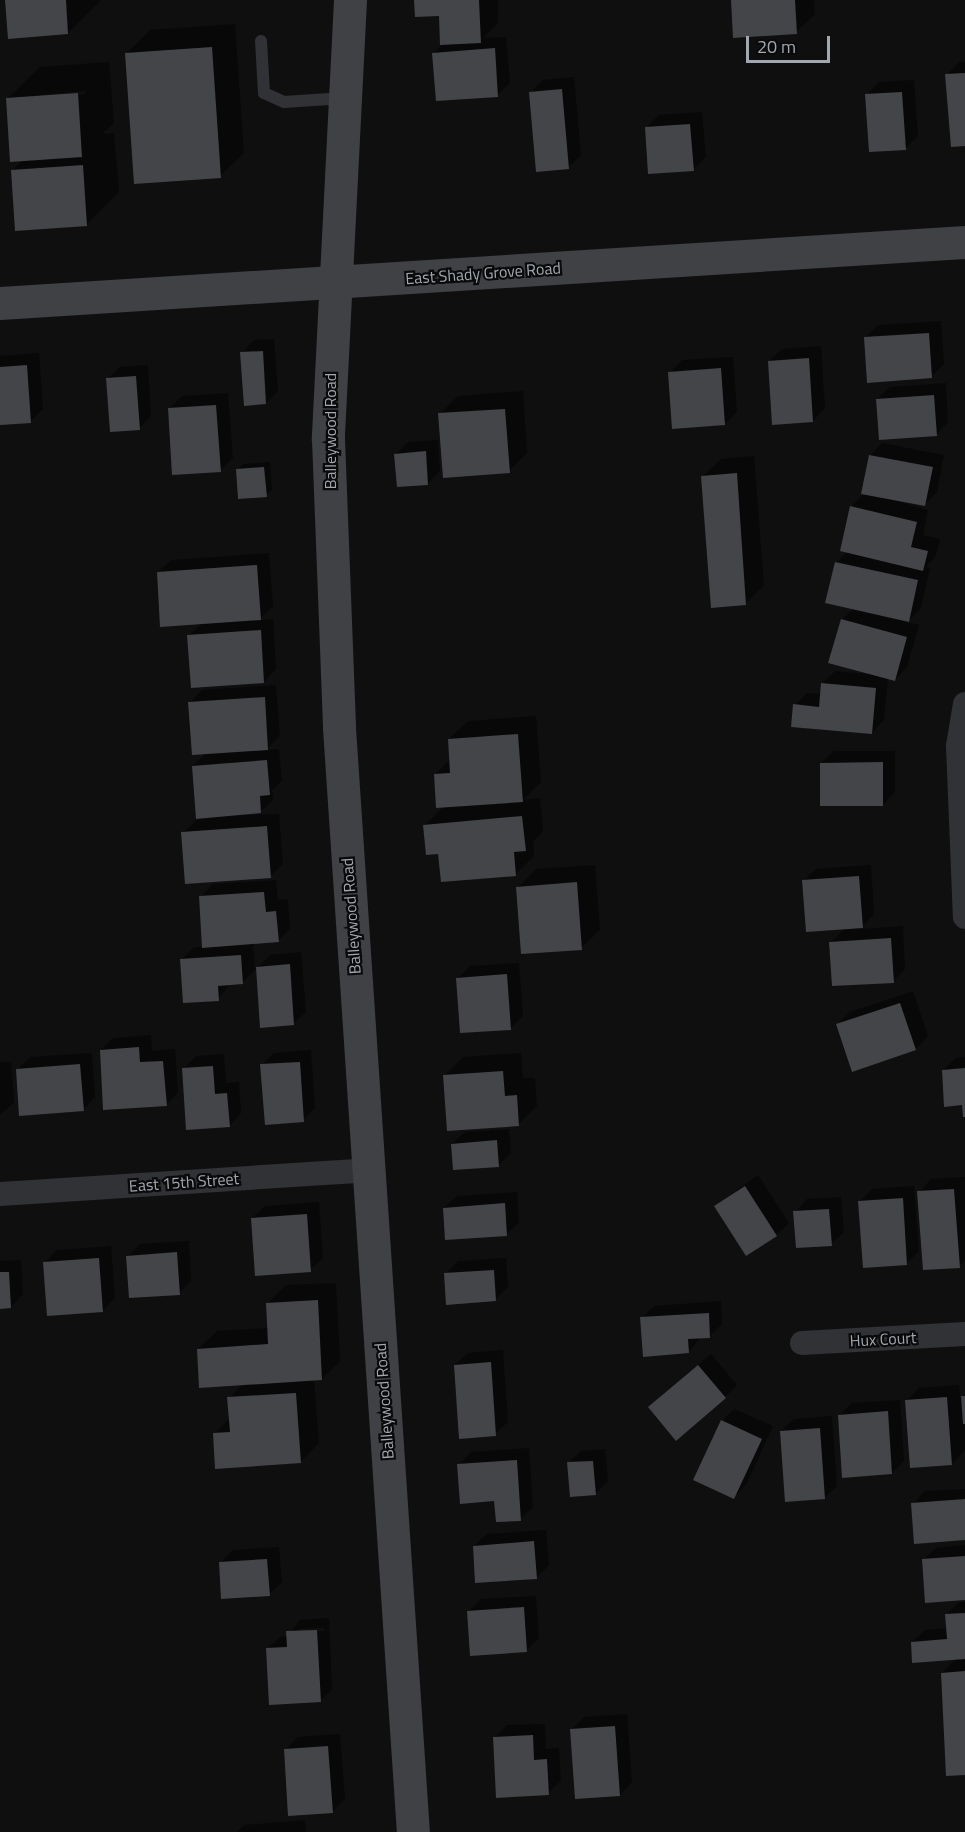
<!DOCTYPE html>
<style>
body{margin:0}
#map{position:relative;width:965px;height:1832px;overflow:hidden;background:#0f0f10;font-family:"Titillium Web",sans-serif}
div>[style]{position:absolute}
.shadow>*{inset:0;background:#0007}
.building>*{inset:0;background:#434548}
.lane>*{height:12px;margin:-6px;padding:0 6px;transform-origin:6px;border-radius:6px;background:#313235}
.street>*{height:24px;margin:-12px;padding:0 12px;transform-origin:12px;border-radius:12px;background:#313235}
.secondary>*{height:33px;margin:-16.5px;padding:0 16.5px;transform-origin:16.5px;border-radius:16.5px;background:#3f4145}
span{translate:-50% -50%;white-space:nowrap;text-align:center;line-height:1.15;-webkit-text-stroke:4.5px #0a0a0b;paint-order:stroke}
.street-label{font-size:16px;color:#a2a8b0}
.scale{position:absolute;left:746px;top:36px;width:84px;height:27px;box-sizing:border-box;border:3px solid #a2a8b0;border-top:0;padding-left:8px;font-size:18px;line-height:21px;white-space:nowrap;color:#a2a8b0;-webkit-text-stroke:4px #0a0a0b;paint-order:stroke}
</style>
<div id="map">
<div class="shadow">
<i style="clip-path:polygon(7px 0,100px 0,100px 1px,68px 33px)"></i>
<i style="clip-path:polygon(416px 0,498px 0,498px 23px,483px 38px,506px 37px,510px 83px,497px 95px,434px 53px,442px 45px,441px 14px)"></i>
<i style="clip-path:polygon(732px 0,814px 0,815px 14px,796px 32px)"></i>
<i style="clip-path:polygon(235px 24px,244px 153px,220px 176px,126px 54px,150px 30px)"></i>
<i style="clip-path:polygon(evenodd,109px 62px,114px 123px,102px 134px,114px 133px,119px 192px,86px 225px,12px 171px,24px 159px,7px 99px,40px 67px,109px 62px,85px 91px,85px 94px,40px 98px,40px 95px,85px 91px)"></i>
<i style="clip-path:polygon(959px 62px,965px 62px,965px 144px,947px 75px)"></i>
<i style="clip-path:polygon(574px 77px,581px 155px,568px 168px,531px 92px,543px 80px)"></i>
<i style="clip-path:polygon(914px 80px,918px 136px,906px 148px,867px 95px,879px 82px)"></i>
<i style="clip-path:polygon(702px 112px,706px 157px,693px 169px,646px 128px,659px 115px)"></i>
<i style="clip-path:polygon(941px 321px,944px 364px,931px 377px,865px 338px,878px 325px)"></i>
<i style="clip-path:polygon(274px 339px,278px 391px,266px 403px,242px 353px,254px 340px)"></i>
<i style="clip-path:polygon(821px 346px,825px 408px,813px 421px,769px 361px,782px 349px)"></i>
<i style="clip-path:polygon(39px 353px,43px 409px,31px 421px,0 423px,0 356px)"></i>
<i style="clip-path:polygon(733px 357px,737px 412px,725px 424px,670px 373px,682px 360px)"></i>
<i style="clip-path:polygon(148px 365px,151px 416px,139px 429px,107px 379px,120px 367px)"></i>
<i style="clip-path:polygon(946px 383px,948px 422px,936px 435px,877px 399px,890px 387px)"></i>
<i style="clip-path:polygon(523px 391px,527px 453px,509px 471px,440px 414px,458px 396px)"></i>
<i style="clip-path:polygon(228px 393px,233px 458px,220px 470px,169px 409px,182px 396px)"></i>
<i style="clip-path:polygon(438px 440px,440px 471px,428px 484px,396px 454px,408px 442px)"></i>
<i style="clip-path:polygon(882px 443px,944px 455px,937px 492px,925px 504px,877px 495px,928px 510px,923px 535px,940px 539px,935px 557px,926px 567px,930px 568px,921px 608px,907px 622px,919px 625px,907px 667px,895px 680px,888px 678px,884px 720px,872px 733px,795px 705px,807px 693px,822px 694px,823px 683px,835px 671px,868px 674px,842px 620px,854px 608px,836px 563px,847px 552px,851px 507px,865px 493px,870px 456px)"></i>
<i style="clip-path:polygon(754px 456px,764px 585px,746px 603px,702px 477px,721px 459px)"></i>
<i style="clip-path:polygon(270px 462px,272px 490px,266px 495px,237px 470px,243px 464px)"></i>
<i style="clip-path:polygon(269px 553px,273px 606px,259px 620px,273px 619px,276px 669px,264px 682px,188px 636px,202px 623px,158px 572px,171px 560px)"></i>
<i style="clip-path:polygon(276px 685px,280px 736px,266px 750px,279px 749px,282px 781px,272px 790px,273px 800px,260px 812px,207px 816px,279px 814px,283px 864px,270px 876px,183px 832px,197px 820px,193px 766px,207px 752px,190px 703px,202px 690px)"></i>
<i style="clip-path:polygon(536px 716px,541px 782px,523px 800px,540px 798px,543px 831px,533px 842px,534px 856px,516px 874px,440px 852px,425px 825px,444px 806px,435px 774px,451px 759px,449px 739px,468px 721px)"></i>
<i style="clip-path:polygon(834px 751px,895px 751px,895px 792px,883px 805px,821px 763px)"></i>
<i style="clip-path:polygon(595px 865px,600px 930px,581px 948px,518px 887px,536px 869px)"></i>
<i style="clip-path:polygon(871px 865px,874px 914px,860px 929px,903px 926px,905px 969px,893px 981px,831px 942px,845px 928px,803px 881px,816px 869px)"></i>
<i style="clip-path:polygon(276px 880px,278px 900px,288px 899px,290px 929px,278px 941px,253px 943px,255px 970px,270px 955px,301px 952px,306px 1012px,293px 1024px,257px 968px,242px 983px,230px 984px,218px 999px,181px 960px,194px 947px,204px 947px,200px 897px,213px 884px)"></i>
<i style="clip-path:polygon(519px 963px,523px 1016px,511px 1028px,458px 978px,470px 966px)"></i>
<i style="clip-path:polygon(913px 991px,928px 1036px,916px 1049px,853px 1070px,837px 1025px,850px 1012px)"></i>
<i style="clip-path:polygon(151px 1035px,152px 1051px,175px 1049px,178px 1092px,166px 1105px,101px 1050px,113px 1038px)"></i>
<i style="clip-path:polygon(311px 1050px,315px 1108px,303px 1120px,262px 1065px,274px 1053px)"></i>
<i style="clip-path:polygon(92px 1053px,95px 1097px,83px 1110px,18px 1069px,30px 1057px)"></i>
<i style="clip-path:polygon(521px 1053px,523px 1078px,535px 1078px,537px 1106px,518px 1125px,444px 1076px,463px 1057px)"></i>
<i style="clip-path:polygon(224px 1054px,226px 1083px,239px 1082px,241px 1113px,229px 1126px,183px 1069px,196px 1056px)"></i>
<i style="clip-path:polygon(965px 1057px,965px 1117px,964px 1104px,943px 1070px,956px 1058px)"></i>
<i style="clip-path:polygon(0 1062px,11px 1062px,14px 1102px,0 1115px)"></i>
<i style="clip-path:polygon(509px 1129px,511px 1153px,499px 1165px,452px 1144px,465px 1132px)"></i>
<i style="clip-path:polygon(758px 1175px,789px 1223px,776px 1235px,715px 1206px)"></i>
<i style="clip-path:polygon(965px 1177px,965px 1261px,959px 1266px,919px 1192px,931px 1179px)"></i>
<i style="clip-path:polygon(914px 1186px,919px 1251px,907px 1263px,860px 1201px,872px 1189px)"></i>
<i style="clip-path:polygon(517px 1192px,519px 1222px,507px 1234px,444px 1208px,457px 1196px)"></i>
<i style="clip-path:polygon(841px 1197px,844px 1232px,831px 1244px,795px 1212px,807px 1199px)"></i>
<i style="clip-path:polygon(319px 1202px,323px 1258px,310px 1270px,252px 1218px,265px 1206px)"></i>
<i style="clip-path:polygon(189px 1241px,191px 1281px,179px 1293px,127px 1257px,140px 1244px)"></i>
<i style="clip-path:polygon(111px 1246px,115px 1298px,103px 1310px,45px 1262px,57px 1250px)"></i>
<i style="clip-path:polygon(506px 1258px,508px 1287px,495px 1300px,446px 1274px,458px 1261px)"></i>
<i style="clip-path:polygon(21px 1260px,23px 1294px,11px 1307px,0 1307px,0 1261px)"></i>
<i style="clip-path:polygon(336px 1283px,340px 1361px,322px 1379px,314px 1379px,319px 1443px,300px 1462px,214px 1434px,230px 1418px,229px 1398px,243px 1384px,198px 1349px,217px 1331px,269px 1328px,267px 1304px,286px 1285px)"></i>
<i style="clip-path:polygon(721px 1301px,722px 1324px,710px 1336px,701px 1337px,689px 1352px,642px 1318px,654px 1306px)"></i>
<i style="clip-path:polygon(503px 1350px,508px 1422px,495px 1434px,455px 1365px,468px 1353px)"></i>
<i style="clip-path:polygon(711px 1354px,737px 1385px,725px 1397px,662px 1395px)"></i>
<i style="clip-path:polygon(959px 1385px,960px 1399px,965px 1394px,965px 1450px,952px 1464px,907px 1400px,919px 1388px)"></i>
<i style="clip-path:polygon(900px 1400px,904px 1461px,892px 1473px,840px 1415px,852px 1403px)"></i>
<i style="clip-path:polygon(734px 1409px,773px 1426px,746px 1485px,734px 1497px,722px 1421px)"></i>
<i style="clip-path:polygon(832px 1416px,837px 1486px,824px 1498px,781px 1431px,794px 1419px)"></i>
<i style="clip-path:polygon(529px 1448px,533px 1507px,520px 1519px,459px 1465px,471px 1452px)"></i>
<i style="clip-path:polygon(605px 1449px,608px 1481px,595px 1494px,568px 1463px,581px 1451px)"></i>
<i style="clip-path:polygon(965px 1489px,965px 1539px,913px 1504px,925px 1491px)"></i>
<i style="clip-path:polygon(546px 1530px,549px 1565px,536px 1578px,474px 1546px,487px 1534px)"></i>
<i style="clip-path:polygon(965px 1545px,965px 1598px,923px 1560px,936px 1548px)"></i>
<i style="clip-path:polygon(279px 1547px,282px 1582px,269px 1594px,220px 1563px,233px 1550px)"></i>
<i style="clip-path:polygon(536px 1596px,539px 1638px,526px 1650px,468px 1612px,481px 1599px)"></i>
<i style="clip-path:polygon(959px 1602px,965px 1602px,965px 1774px,942px 1673px,957px 1658px,912px 1642px,925px 1630px,947px 1628px,946px 1615px)"></i>
<i style="clip-path:polygon(evenodd,329px 1618px,332px 1689px,320px 1701px,267px 1649px,280px 1637px,288px 1636px,300px 1620px,329px 1618px,324px 1628px,324px 1631px,299px 1632px,299px 1629px,324px 1628px)"></i>
<i style="clip-path:polygon(627px 1714px,632px 1782px,620px 1795px,571px 1730px,584px 1717px)"></i>
<i style="clip-path:polygon(545px 1724px,546px 1749px,559px 1748px,561px 1781px,548px 1793px,494px 1738px,507px 1725px)"></i>
<i style="clip-path:polygon(340px 1734px,345px 1799px,332px 1812px,285px 1750px,298px 1737px)"></i>
<i style="clip-path:polygon(305px 1820px,306px 1832px,237px 1832px,244px 1825px)"></i>
</div>
<div class="building">
<i style="clip-path:polygon(5px 0,66px 0,68px 34px,8px 39px)"></i>
<i style="clip-path:polygon(414px 0,479px 0,481px 43px,440px 45px,439px 16px,415px 17px)"></i>
<i style="clip-path:polygon(731px 0,795px 0,797px 34px,733px 38px)"></i>
<i style="clip-path:polygon(212px 47px,221px 178px,134px 184px,125px 53px)"></i>
<i style="clip-path:polygon(495px 48px,498px 97px,436px 101px,432px 53px)"></i>
<i style="clip-path:polygon(965px 73px,965px 146px,951px 147px,945px 74px)"></i>
<i style="clip-path:polygon(562px 89px,569px 169px,536px 172px,529px 92px)"></i>
<i style="clip-path:polygon(902px 92px,906px 150px,869px 152px,865px 94px)"></i>
<i style="clip-path:polygon(78px 93px,82px 157px,10px 162px,6px 98px)"></i>
<i style="clip-path:polygon(690px 124px,694px 171px,648px 174px,645px 127px)"></i>
<i style="clip-path:polygon(83px 165px,87px 226px,15px 231px,11px 170px)"></i>
<i style="clip-path:polygon(929px 333px,932px 378px,867px 383px,864px 337px)"></i>
<i style="clip-path:polygon(263px 351px,266px 404px,244px 406px,240px 352px)"></i>
<i style="clip-path:polygon(809px 358px,813px 422px,772px 425px,768px 361px)"></i>
<i style="clip-path:polygon(27px 365px,31px 423px,0 425px,0 367px)"></i>
<i style="clip-path:polygon(721px 368px,725px 425px,672px 429px,668px 372px)"></i>
<i style="clip-path:polygon(136px 376px,140px 430px,110px 432px,106px 378px)"></i>
<i style="clip-path:polygon(934px 395px,937px 436px,879px 440px,876px 399px)"></i>
<i style="clip-path:polygon(216px 405px,221px 472px,172px 475px,168px 408px)"></i>
<i style="clip-path:polygon(505px 409px,510px 473px,443px 478px,438px 413px)"></i>
<i style="clip-path:polygon(426px 451px,428px 485px,397px 487px,394px 454px)"></i>
<i style="clip-path:polygon(869px 455px,933px 467px,925px 506px,861px 494px)"></i>
<i style="clip-path:polygon(264px 467px,267px 497px,238px 499px,236px 469px)"></i>
<i style="clip-path:polygon(737px 473px,746px 605px,711px 608px,701px 476px)"></i>
<i style="clip-path:polygon(850px 506px,917px 522px,911px 547px,928px 551px,923px 571px,840px 551px)"></i>
<i style="clip-path:polygon(835px 562px,918px 580px,909px 622px,825px 603px)"></i>
<i style="clip-path:polygon(257px 565px,261px 620px,160px 627px,157px 572px)"></i>
<i style="clip-path:polygon(841px 619px,907px 637px,895px 681px,828px 663px)"></i>
<i style="clip-path:polygon(261px 630px,264px 683px,191px 688px,187px 635px)"></i>
<i style="clip-path:polygon(821px 683px,876px 688px,872px 734px,791px 727px,793px 704px,819px 707px)"></i>
<i style="clip-path:polygon(265px 697px,268px 750px,192px 755px,188px 702px)"></i>
<i style="clip-path:polygon(518px 734px,523px 802px,436px 808px,434px 774px,450px 773px,448px 739px)"></i>
<i style="clip-path:polygon(267px 760px,270px 795px,260px 796px,261px 813px,196px 819px,192px 766px)"></i>
<i style="clip-path:polygon(883px 762px,883px 806px,820px 806px,820px 763px)"></i>
<i style="clip-path:polygon(522px 816px,526px 851px,514px 852px,516px 876px,441px 882px,438px 854px,426px 855px,423px 825px)"></i>
<i style="clip-path:polygon(267px 826px,271px 878px,185px 884px,181px 832px)"></i>
<i style="clip-path:polygon(859px 876px,863px 928px,806px 932px,802px 880px)"></i>
<i style="clip-path:polygon(577px 882px,582px 950px,521px 954px,516px 887px)"></i>
<i style="clip-path:polygon(264px 892px,266px 912px,276px 911px,279px 942px,202px 948px,199px 896px)"></i>
<i style="clip-path:polygon(891px 938px,894px 983px,832px 986px,829px 942px)"></i>
<i style="clip-path:polygon(241px 955px,243px 984px,218px 986px,219px 1001px,183px 1003px,180px 959px)"></i>
<i style="clip-path:polygon(290px 964px,294px 1025px,260px 1028px,256px 967px)"></i>
<i style="clip-path:polygon(507px 974px,511px 1030px,460px 1033px,456px 978px)"></i>
<i style="clip-path:polygon(900px 1003px,916px 1050px,852px 1072px,836px 1024px)"></i>
<i style="clip-path:polygon(139px 1047px,140px 1062px,163px 1061px,167px 1106px,103px 1110px,100px 1050px)"></i>
<i style="clip-path:polygon(300px 1062px,304px 1122px,265px 1125px,260px 1064px)"></i>
<i style="clip-path:polygon(80px 1064px,84px 1111px,19px 1116px,16px 1069px)"></i>
<i style="clip-path:polygon(213px 1066px,215px 1094px,227px 1093px,230px 1127px,186px 1130px,182px 1068px)"></i>
<i style="clip-path:polygon(965px 1068px,965px 1117px,963px 1117px,962px 1105px,944px 1107px,942px 1070px)"></i>
<i style="clip-path:polygon(503px 1071px,505px 1096px,517px 1095px,519px 1126px,447px 1131px,443px 1075px)"></i>
<i style="clip-path:polygon(497px 1140px,499px 1167px,453px 1170px,451px 1144px)"></i>
<i style="clip-path:polygon(745px 1186px,777px 1236px,746px 1256px,714px 1206px)"></i>
<i style="clip-path:polygon(954px 1189px,960px 1268px,923px 1270px,917px 1191px)"></i>
<i style="clip-path:polygon(903px 1198px,907px 1265px,863px 1268px,858px 1201px)"></i>
<i style="clip-path:polygon(505px 1203px,507px 1236px,445px 1240px,443px 1208px)"></i>
<i style="clip-path:polygon(829px 1209px,832px 1246px,796px 1248px,793px 1211px)"></i>
<i style="clip-path:polygon(307px 1214px,311px 1272px,255px 1276px,251px 1218px)"></i>
<i style="clip-path:polygon(177px 1252px,180px 1295px,129px 1298px,126px 1256px)"></i>
<i style="clip-path:polygon(99px 1258px,103px 1312px,47px 1316px,43px 1262px)"></i>
<i style="clip-path:polygon(494px 1270px,496px 1301px,446px 1305px,444px 1273px)"></i>
<i style="clip-path:polygon(0 1272px,9px 1272px,11px 1308px,0 1309px)"></i>
<i style="clip-path:polygon(318px 1300px,322px 1380px,199px 1388px,197px 1349px,268px 1344px,266px 1303px)"></i>
<i style="clip-path:polygon(709px 1313px,710px 1338px,688px 1339px,689px 1353px,643px 1357px,640px 1317px)"></i>
<i style="clip-path:polygon(491px 1362px,496px 1436px,459px 1439px,454px 1365px)"></i>
<i style="clip-path:polygon(698px 1365px,726px 1398px,676px 1441px,648px 1407px)"></i>
<i style="clip-path:polygon(296px 1393px,301px 1463px,215px 1469px,213px 1433px,230px 1432px,227px 1397px)"></i>
<i style="clip-path:polygon(961px 1396px,965px 1396px,965px 1424px,963px 1424px)"></i>
<i style="clip-path:polygon(947px 1397px,952px 1465px,910px 1468px,905px 1400px)"></i>
<i style="clip-path:polygon(888px 1411px,892px 1474px,842px 1478px,838px 1415px)"></i>
<i style="clip-path:polygon(721px 1420px,762px 1439px,734px 1499px,693px 1480px)"></i>
<i style="clip-path:polygon(820px 1428px,825px 1499px,785px 1502px,780px 1431px)"></i>
<i style="clip-path:polygon(517px 1460px,521px 1521px,496px 1522px,494px 1501px,460px 1504px,457px 1464px)"></i>
<i style="clip-path:polygon(593px 1461px,596px 1495px,570px 1497px,567px 1462px)"></i>
<i style="clip-path:polygon(965px 1499px,965px 1540px,914px 1544px,911px 1503px)"></i>
<i style="clip-path:polygon(534px 1541px,537px 1579px,475px 1583px,473px 1546px)"></i>
<i style="clip-path:polygon(965px 1556px,965px 1600px,925px 1603px,922px 1559px)"></i>
<i style="clip-path:polygon(267px 1559px,270px 1596px,221px 1599px,219px 1562px)"></i>
<i style="clip-path:polygon(524px 1607px,527px 1652px,470px 1656px,467px 1611px)"></i>
<i style="clip-path:polygon(965px 1613px,965px 1659px,912px 1663px,911px 1642px,947px 1639px,945px 1614px)"></i>
<i style="clip-path:polygon(317px 1630px,321px 1702px,269px 1705px,266px 1648px,287px 1647px,286px 1631px)"></i>
<i style="clip-path:polygon(965px 1671px,965px 1775px,946px 1776px,941px 1673px)"></i>
<i style="clip-path:polygon(615px 1726px,620px 1796px,575px 1799px,570px 1729px)"></i>
<i style="clip-path:polygon(533px 1735px,534px 1760px,547px 1759px,549px 1795px,496px 1798px,493px 1737px)"></i>
<i style="clip-path:polygon(328px 1746px,333px 1813px,288px 1816px,284px 1749px)"></i>
</div>
<div class="lane">
<i style="left:261px;top:41px;width:52px;rotate:86.7deg"></i>
<i style="left:264px;top:93px;width:22px;rotate:24deg"></i>
<i style="left:284px;top:102px;width:60px;rotate:-3.8deg"></i>
</div>
<div class="street">
<i style="left:965px;top:704px;width:43px;rotate:99.5deg"></i>
<i style="left:958px;top:746px;width:171px;rotate:87.7deg"></i>
<i style="left:0;top:1194px;width:369px;rotate:-3.7deg"></i>
<i style="left:802px;top:1343px;width:163px;rotate:-3.2deg"></i>
</div>
<div class="secondary">
<i style="left:350px;top:0;width:440px;rotate:92.9deg"></i>
<i style="left:328px;top:439px;width:289px;rotate:87.8deg"></i>
<i style="left:339px;top:728px;width:1106px;rotate:86.17deg"></i>
<i style="left:0;top:303px;width:967px;rotate:-3.62deg"></i>
</div>
<div class="street-label">
<span style="left:483px;top:273px;rotate:-4deg">East Shady Grove Road</span>
<span style="left:330px;top:431px;rotate:-90deg">Balleywood Road</span>
<span style="left:351px;top:916px;rotate:-94deg">Balleywood Road</span>
<span style="left:184px;top:1182px;rotate:-4deg">East 15th Street</span>
<span style="left:883px;top:1339px;rotate:-3deg">Hux Court</span>
<span style="left:384px;top:1401px;rotate:-94deg">Balleywood Road</span>
</div>
<div class="scale">20 m</div>
</div>
